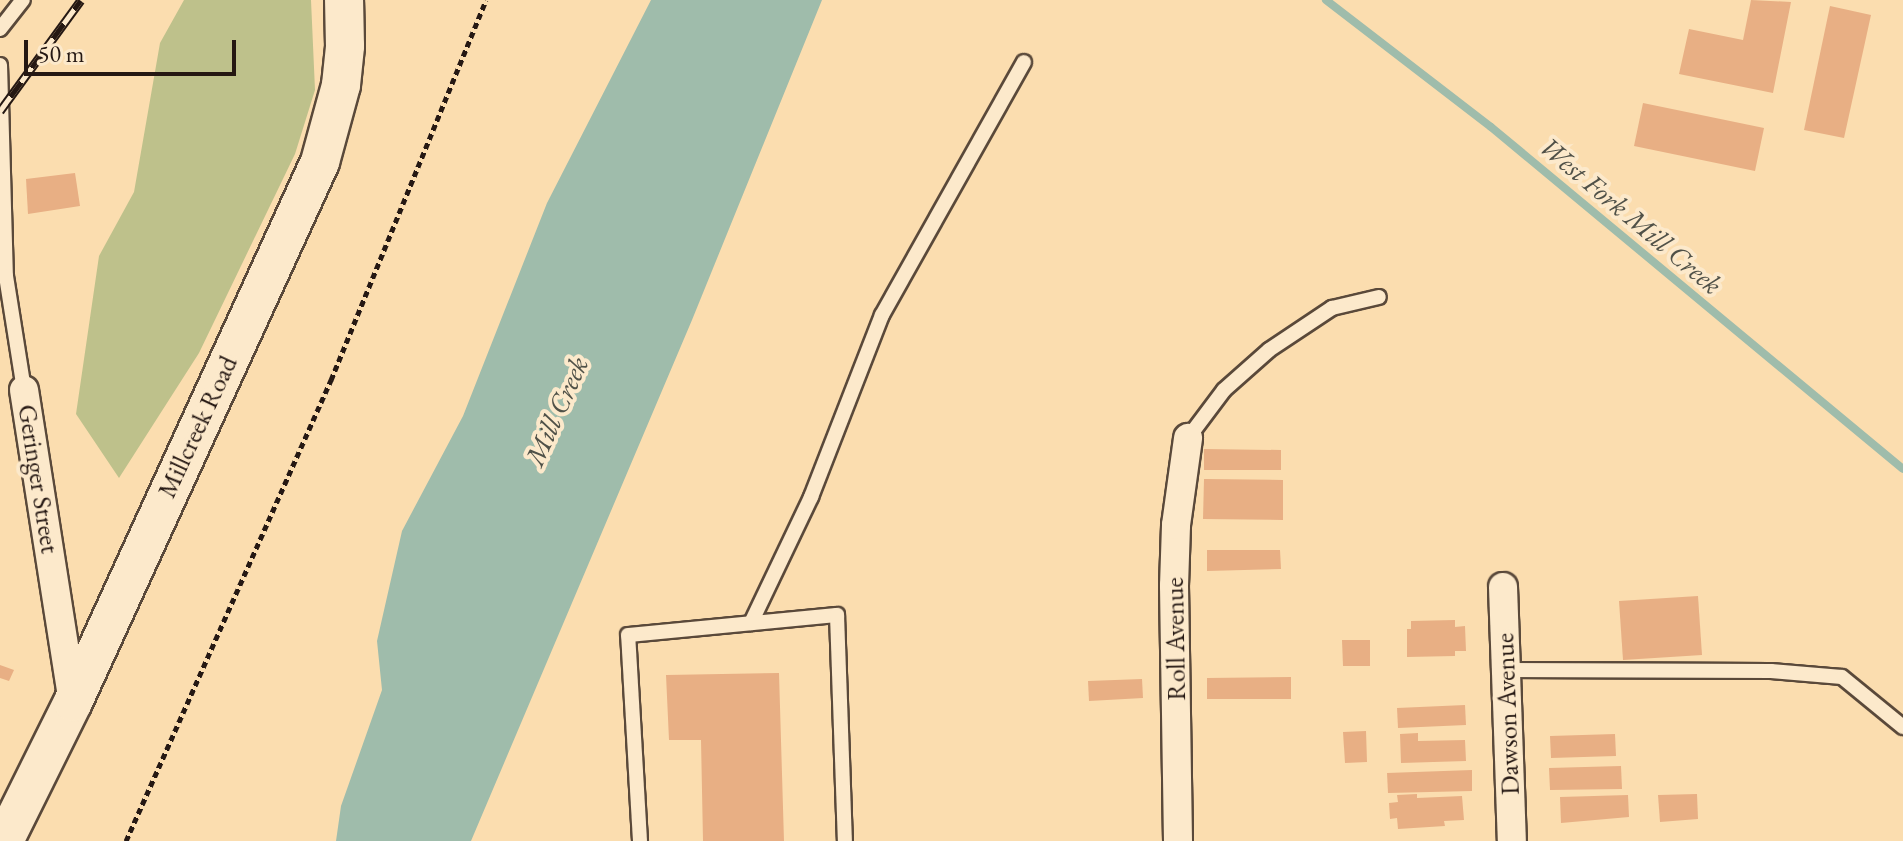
<!DOCTYPE html>
<style>
body{margin:0}
#map{position:relative;width:1903px;height:841px;overflow:hidden;background:#fbddaf;font-family:"EB Garamond",serif}
div>[style]{position:absolute}
.green>*{inset:0;background:#bec18b}
.water>*{inset:0;background:#9fbcab}
.stream>*{height:8px;margin:-4px;padding:0 4px;transform-origin:4px;border-radius:4px;background:#9fbcab}
.building>*{inset:0;background:#e8af84}
.path>*{height:5px;margin-top:-2.5px;transform-origin:0;background:repeating-linear-gradient(90deg,#251813 0 6px,transparent 0 10px)}
.roads{filter:drop-shadow(2px 0 #5a493a) drop-shadow(-2px 0 #5a493a) drop-shadow(0 2px #5a493a) drop-shadow(0 -2px #5a493a)}
.lane>*{height:14px;margin:-7px;padding:0 7px;transform-origin:7px;border-radius:7px;background:#fce9cb}
.street>*{height:28px;margin:-14px;padding:0 14px;transform-origin:14px;border-radius:14px;background:#fce9cb}
.secondary>*{height:38px;margin:-19px;padding:0 19px;transform-origin:19px;border-radius:19px;background:#fce9cb}
.rail>*{height:9px;margin-top:-4.5px;transform-origin:0;background:repeating-linear-gradient(90deg,#fce9cb 0 18px,#251813 0 36px);box-sizing:border-box;border-block:2px solid #251813}
span{translate:-50% -50%;white-space:nowrap;text-align:center;line-height:1.15;-webkit-text-stroke:8px #fce9cb;paint-order:stroke}
.street-label{font-size:26px;color:#251813}
.water-label{font-size:28px;color:#505148;font-style:italic}
.scale{position:absolute;left:24px;top:40px;width:212px;height:36px;box-sizing:border-box;border:4px solid #251813;border-top:0;padding-left:10px;font-size:24px;line-height:28px;white-space:nowrap;color:#251813;-webkit-text-stroke:6px #fce9cb;paint-order:stroke}
</style>
<div id="map">
<div class="green">
<i style="clip-path:polygon(184px 0,311px 0,315px 90px,295px 154px,199px 353px,119px 478px,76px 414px,99px 256px,134px 192px,160px 43px)"></i>
</div>
<div class="water">
<i style="clip-path:polygon(651px 0,822px 0,692px 320px,471px 841px,336px 841px,341px 806px,382px 690px,377px 641px,402px 531px,463px 416px,547px 203px)"></i>
</div>
<div class="stream">
<i style="left:1326px;top:0;width:208px;rotate:37.6deg"></i>
<i style="left:1491px;top:127px;width:535px;rotate:39.7deg"></i>
</div>
<div class="building">
<i style="clip-path:polygon(1751px 0,1791px 2px,1773px 93px,1679px 74px,1689px 29px,1743px 40px)"></i>
<i style="clip-path:polygon(1830px 6px,1871px 15px,1844px 138px,1804px 130px)"></i>
<i style="clip-path:polygon(1643px 103px,1764px 128px,1755px 171px,1634px 146px)"></i>
<i style="clip-path:polygon(75px 173px,80px 206px,28px 214px,26px 179px)"></i>
<i style="clip-path:polygon(1204px 449px,1281px 450px,1281px 470px,1204px 470px)"></i>
<i style="clip-path:polygon(1204px 479px,1283px 480px,1283px 520px,1203px 519px)"></i>
<i style="clip-path:polygon(1207px 550px,1280px 550px,1281px 569px,1207px 571px)"></i>
<i style="clip-path:polygon(1698px 596px,1702px 655px,1623px 660px,1619px 601px)"></i>
<i style="clip-path:polygon(1455px 620px,1455px 627px,1465px 626px,1466px 651px,1455px 651px,1455px 656px,1407px 657px,1407px 629px,1411px 629px,1411px 621px)"></i>
<i style="clip-path:polygon(1342px 640px,1370px 640px,1370px 666px,1343px 666px)"></i>
<i style="clip-path:polygon(0 665px,14px 670px,9px 681px,0 678px)"></i>
<i style="clip-path:polygon(779px 673px,784px 841px,703px 841px,701px 740px,669px 740px,666px 675px)"></i>
<i style="clip-path:polygon(1291px 677px,1291px 699px,1207px 699px,1207px 678px)"></i>
<i style="clip-path:polygon(1142px 679px,1143px 698px,1089px 701px,1088px 681px)"></i>
<i style="clip-path:polygon(1465px 705px,1466px 725px,1398px 728px,1397px 708px)"></i>
<i style="clip-path:polygon(1366px 731px,1367px 762px,1345px 763px,1343px 732px)"></i>
<i style="clip-path:polygon(1418px 733px,1418px 741px,1465px 740px,1466px 761px,1401px 763px,1400px 734px)"></i>
<i style="clip-path:polygon(1615px 734px,1616px 756px,1551px 758px,1550px 736px)"></i>
<i style="clip-path:polygon(1621px 766px,1622px 789px,1550px 790px,1549px 768px)"></i>
<i style="clip-path:polygon(1472px 770px,1472px 791px,1388px 793px,1387px 773px)"></i>
<i style="clip-path:polygon(1417px 794px,1417px 798px,1462px 796px,1464px 820px,1444px 821px,1445px 826px,1398px 829px,1397px 818px,1390px 819px,1389px 803px,1398px 802px,1397px 795px)"></i>
<i style="clip-path:polygon(1697px 794px,1698px 819px,1660px 822px,1658px 795px)"></i>
<i style="clip-path:polygon(1628px 795px,1629px 817px,1561px 823px,1560px 797px)"></i>
</div>
<div class="path">
<i style="left:126px;top:841px;width:505px;rotate:-66.03deg"></i>
<i style="left:331px;top:380px;width:410px;rotate:-67.8deg"></i>
</div>
<div class="roads">
<div class="lane">
<i style="left:0;top:29px;width:37px;rotate:-52deg"></i>
<i style="left:0;top:65px;width:211px;rotate:88.4deg"></i>
<i style="left:6px;top:276px;width:115px;rotate:81deg"></i>
<i style="left:1188px;top:438px;width:60px;rotate:-53.1deg"></i>
<i style="left:1224px;top:390px;width:60px;rotate:-41.6deg"></i>
<i style="left:1269px;top:350px;width:76px;rotate:-33.7deg"></i>
<i style="left:1332px;top:308px;width:48px;rotate:-13.2deg"></i>
<i style="left:751px;top:623px;width:140px;rotate:-64.5deg"></i>
<i style="left:811px;top:497px;width:195px;rotate:-68.7deg"></i>
<i style="left:882px;top:315px;width:290px;rotate:-60.7deg"></i>
<i style="left:1506px;top:670px;width:265px;rotate:0.2deg"></i>
<i style="left:1771px;top:671px;width:71px;rotate:4.8deg"></i>
<i style="left:1842px;top:677px;width:79px;rotate:39.3deg"></i>
<i style="left:640px;top:841px;width:206px;rotate:-93.3deg"></i>
<i style="left:628px;top:635px;width:210px;rotate:-5.5deg"></i>
<i style="left:837px;top:615px;width:226px;rotate:88deg"></i>
</div>
<div class="street">
<i style="left:24px;top:390px;width:316px;rotate:81.1deg"></i>
<i style="left:1503px;top:587px;width:254px;rotate:88deg"></i>
<i style="left:1178px;top:841px;width:255px;rotate:-90.9deg"></i>
<i style="left:1174px;top:586px;width:61px;rotate:-88.1deg"></i>
<i style="left:1176px;top:525px;width:88px;rotate:-82.1deg"></i>
</div>
<div class="secondary">
<i style="left:4px;top:841px;width:155px;rotate:-63.6deg"></i>
<i style="left:73px;top:702px;width:594px;rotate:-65.42deg"></i>
<i style="left:320px;top:162px;width:80px;rotate:-74.7deg"></i>
<i style="left:341px;top:85px;width:39px;rotate:-84deg"></i>
<i style="left:345px;top:46px;width:46px;rotate:-91.2deg"></i>
</div>
</div>
<div class="rail">
<i style="left:0;top:111px;width:137px;rotate:-53.9deg"></i>
</div>
<div class="street-label">
<span style="left:198px;top:427px;rotate:-65deg">Millcreek Road</span>
<span style="left:38px;top:479px;rotate:81deg">Geringer Street</span>
<span style="left:1176px;top:639px;rotate:-91deg">Roll Avenue</span>
<span style="left:1508px;top:714px;rotate:-92deg">Dawson Avenue</span>
</div>
<div class="water-label">
<span style="left:1631px;top:215px;rotate:40deg">West Fork Mill Creek</span>
<span style="left:556px;top:411px;rotate:-66deg">Mill Creek</span>
</div>
<div class="scale">50 m</div>
</div>
